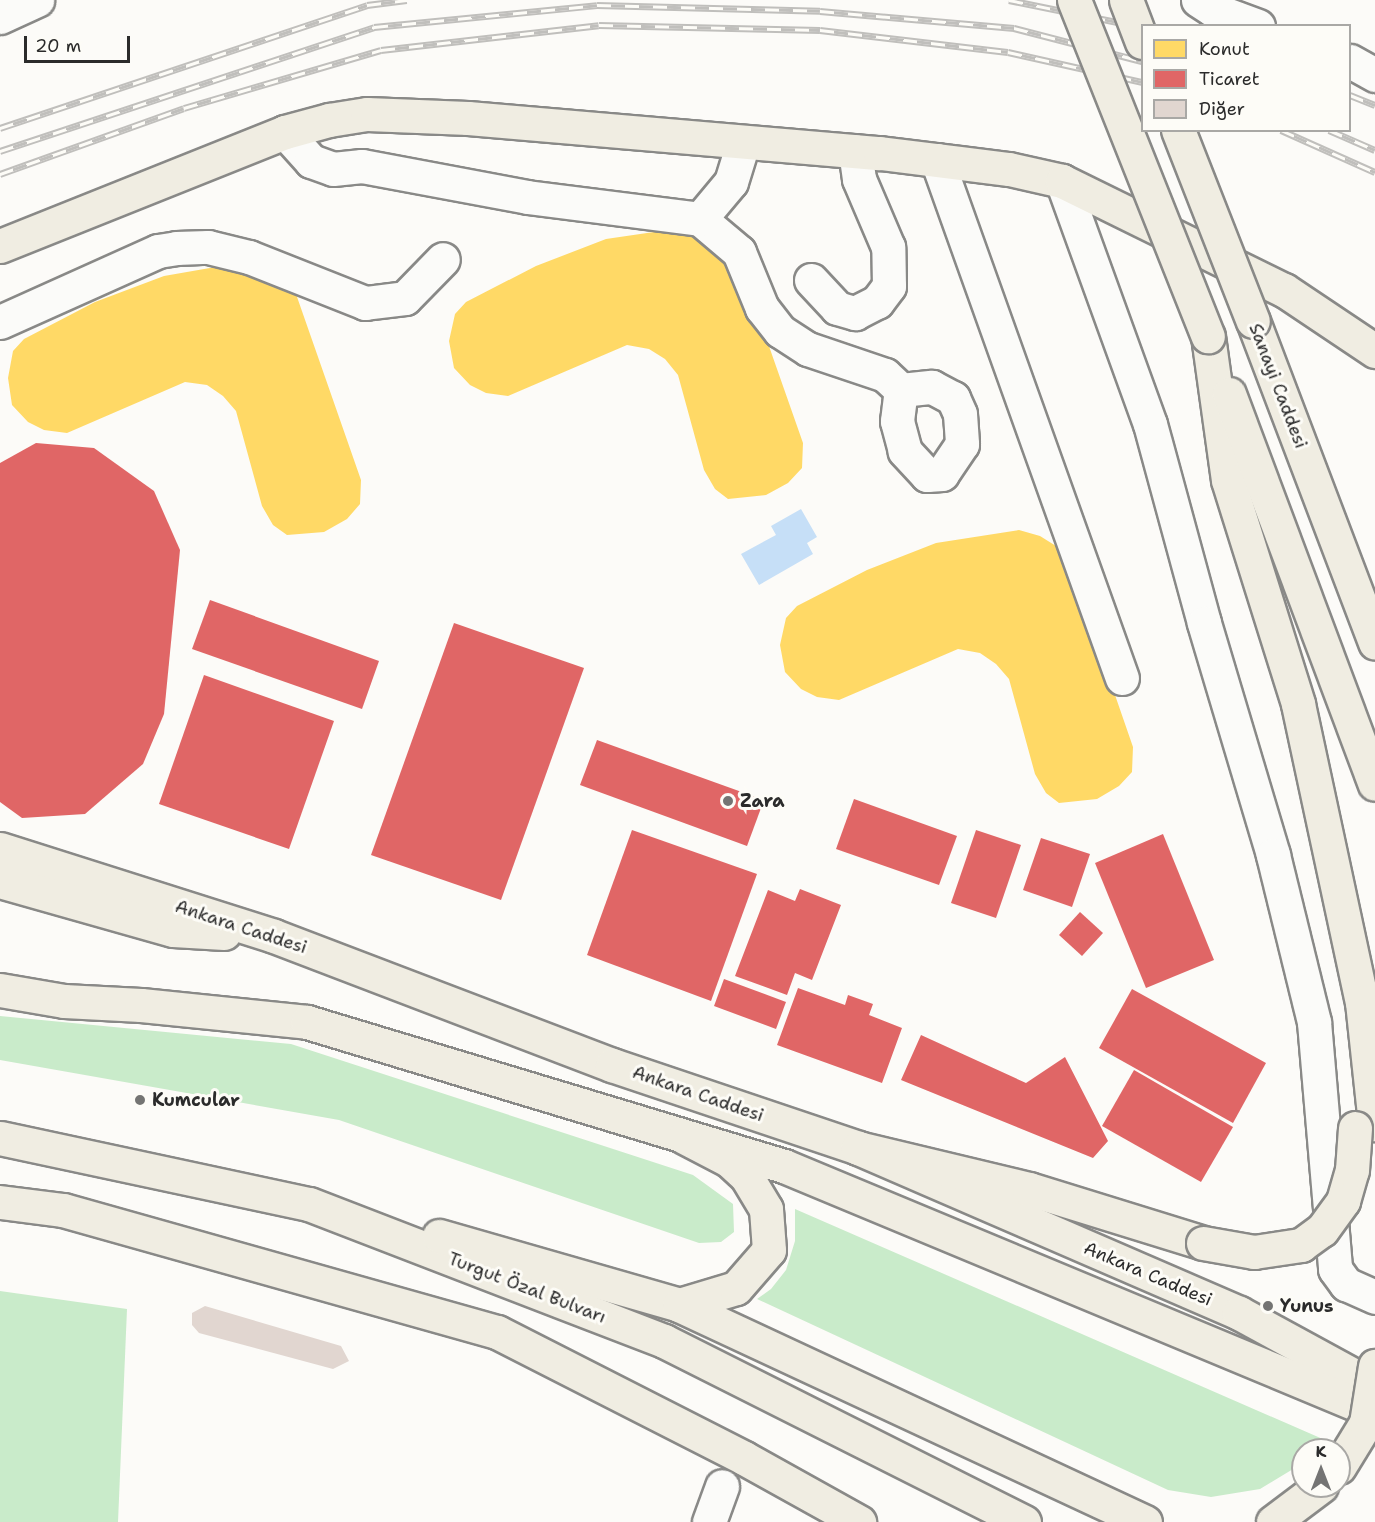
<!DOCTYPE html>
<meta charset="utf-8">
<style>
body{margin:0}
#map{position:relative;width:1375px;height:1522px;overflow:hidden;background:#fcfbf8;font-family:"Shantell Sans",sans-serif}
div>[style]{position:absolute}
.green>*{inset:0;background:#c9ebca}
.water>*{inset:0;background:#c6dff7}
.homes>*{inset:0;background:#ffd966}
.shops>*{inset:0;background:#e06666}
.building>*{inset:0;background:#e1d6d0}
.roads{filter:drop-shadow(2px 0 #898987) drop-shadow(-2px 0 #898987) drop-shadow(0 2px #898987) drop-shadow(0 -2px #898987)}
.minor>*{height:33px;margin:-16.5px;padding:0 16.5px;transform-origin:16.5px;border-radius:16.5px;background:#fbfbf9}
.major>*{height:33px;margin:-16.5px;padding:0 16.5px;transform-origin:16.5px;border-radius:16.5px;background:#f0ede2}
.highway>*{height:33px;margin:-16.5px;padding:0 16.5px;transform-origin:16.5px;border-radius:16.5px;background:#f0ede2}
.rail>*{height:7px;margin-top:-3.5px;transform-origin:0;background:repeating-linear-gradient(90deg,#fdfcf7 0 14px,#c0bfbc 0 28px);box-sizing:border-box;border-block:2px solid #c0bfbc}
.bridges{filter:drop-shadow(2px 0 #898987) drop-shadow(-2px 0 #898987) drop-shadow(0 2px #898987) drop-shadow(0 -2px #898987)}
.major-bridge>*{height:33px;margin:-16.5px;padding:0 16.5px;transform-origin:16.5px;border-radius:16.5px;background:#f0ede2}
.highway-bridge>*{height:33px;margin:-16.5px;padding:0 16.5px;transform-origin:16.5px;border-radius:16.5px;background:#f0ede2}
.dots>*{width:16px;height:16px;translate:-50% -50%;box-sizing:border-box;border:3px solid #fdfcf7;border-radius:50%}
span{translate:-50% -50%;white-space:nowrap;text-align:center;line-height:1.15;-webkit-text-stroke:6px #fdfcf7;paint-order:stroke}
.street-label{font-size:18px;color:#2b2b2b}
.poi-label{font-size:18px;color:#2b2b2b;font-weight:700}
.left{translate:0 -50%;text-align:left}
.legend{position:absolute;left:1141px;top:24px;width:210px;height:108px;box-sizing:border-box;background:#fdfcf7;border:2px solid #a9a8a5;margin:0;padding:8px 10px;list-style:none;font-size:18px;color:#2b2b2b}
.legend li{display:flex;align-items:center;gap:12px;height:30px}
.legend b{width:30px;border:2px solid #a9a8a5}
.north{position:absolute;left:1291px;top:1438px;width:60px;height:60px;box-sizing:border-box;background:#fdfcf7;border:2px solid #a9a8a5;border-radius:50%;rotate:0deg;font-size:16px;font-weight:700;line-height:24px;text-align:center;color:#2b2b2b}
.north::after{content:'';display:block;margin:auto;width:21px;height:27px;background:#747473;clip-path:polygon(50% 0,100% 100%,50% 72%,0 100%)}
.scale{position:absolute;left:24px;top:36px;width:106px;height:27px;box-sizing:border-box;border:3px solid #2b2b2b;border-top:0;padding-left:8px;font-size:18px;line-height:21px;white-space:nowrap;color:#2b2b2b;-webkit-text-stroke:4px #fdfcf7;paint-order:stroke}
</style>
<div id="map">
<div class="green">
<i style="clip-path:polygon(0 1016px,291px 1044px,693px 1175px,733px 1204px,734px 1232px,721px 1242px,699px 1243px,339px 1120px,0 1060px)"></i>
<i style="clip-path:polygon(795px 1209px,1325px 1440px,1319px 1450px,1303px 1450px,1303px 1463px,1260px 1489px,1211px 1497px,1168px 1490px,757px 1299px,771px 1289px,786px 1270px,795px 1241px)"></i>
<i style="clip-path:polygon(0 1291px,127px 1309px,118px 1522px,0 1522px)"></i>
</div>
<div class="water">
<i style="clip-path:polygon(801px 509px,817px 537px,807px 543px,813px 554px,759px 585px,741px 554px,776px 535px,771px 526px)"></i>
</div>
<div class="homes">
<i style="clip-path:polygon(688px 227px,738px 258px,803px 443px,802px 468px,788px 483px,766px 495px,728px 499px,715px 489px,704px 470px,678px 375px,665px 359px,649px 349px,627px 345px,508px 396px,486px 393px,470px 385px,454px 368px,449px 341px,455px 314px,466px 302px,536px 266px,606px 239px)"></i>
<i style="clip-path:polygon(227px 265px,284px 279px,296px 294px,361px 480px,360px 504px,347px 519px,324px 532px,287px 535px,273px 525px,262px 506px,236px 411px,223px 396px,207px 385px,185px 382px,67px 433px,44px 430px,28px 422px,12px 405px,8px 378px,13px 351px,24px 339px,95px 302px,164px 276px)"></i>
<i style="clip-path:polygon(1019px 530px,1040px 536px,1056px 546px,1069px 562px,1133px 747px,1132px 772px,1119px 786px,1097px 799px,1059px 803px,1046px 793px,1035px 774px,1009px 679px,996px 664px,980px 653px,958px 649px,839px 700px,817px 697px,801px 689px,785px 672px,780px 645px,786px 618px,797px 606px,867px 570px,936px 543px)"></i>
</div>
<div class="shops">
<i style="clip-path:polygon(36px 443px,94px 448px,154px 491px,180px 550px,164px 714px,143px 764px,85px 814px,22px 818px,0 802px,0 463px)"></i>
<i style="clip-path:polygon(210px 600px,379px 661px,362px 709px,192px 649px)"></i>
<i style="clip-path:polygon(454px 623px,584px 668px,501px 900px,371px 855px)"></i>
<i style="clip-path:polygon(204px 675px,334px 721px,289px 849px,159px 804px)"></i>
<i style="clip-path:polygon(597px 740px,764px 800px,747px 846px,580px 785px)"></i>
<i style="clip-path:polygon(854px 799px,957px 836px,939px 885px,836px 849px)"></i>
<i style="clip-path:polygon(632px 830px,757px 874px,711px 1001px,587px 955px)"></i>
<i style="clip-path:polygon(976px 830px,1021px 845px,996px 918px,951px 903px)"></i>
<i style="clip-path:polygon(1163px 834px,1214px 960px,1146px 988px,1095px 863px)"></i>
<i style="clip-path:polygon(1041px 838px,1090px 854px,1072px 907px,1023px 890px)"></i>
<i style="clip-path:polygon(800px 889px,841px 905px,812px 980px,795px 973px,787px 995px,735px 976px,768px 890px,795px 901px)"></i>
<i style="clip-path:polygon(1080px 912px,1103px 933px,1082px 956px,1059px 935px)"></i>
<i style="clip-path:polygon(724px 979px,786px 1002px,776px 1029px,714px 1006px)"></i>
<i style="clip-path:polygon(798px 988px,845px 1005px,848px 995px,873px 1004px,869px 1015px,902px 1028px,882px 1083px,777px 1045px)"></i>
<i style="clip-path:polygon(1132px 989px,1266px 1063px,1233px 1123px,1099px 1048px)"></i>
<i style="clip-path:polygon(921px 1035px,1026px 1083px,1065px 1057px,1108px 1141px,1093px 1158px,901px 1080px)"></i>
<i style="clip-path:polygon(1134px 1070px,1233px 1127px,1201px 1182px,1102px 1126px)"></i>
</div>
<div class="building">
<i style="clip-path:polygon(205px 1306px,341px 1346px,349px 1361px,333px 1369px,199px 1333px,192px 1325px,192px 1313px)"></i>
</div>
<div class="roads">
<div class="minor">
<i style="left:1198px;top:0;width:17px;rotate:33deg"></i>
<i style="left:1212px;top:9px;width:49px;rotate:20.3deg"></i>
<i style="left:0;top:17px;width:41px;rotate:-24.7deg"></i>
<i style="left:1350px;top:61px;width:29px;rotate:29deg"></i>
<i style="left:285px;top:132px;width:39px;rotate:48deg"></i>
<i style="left:311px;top:161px;width:23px;rotate:20deg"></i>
<i style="left:333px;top:169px;width:29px;rotate:-6deg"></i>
<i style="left:362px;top:166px;width:168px;rotate:10.6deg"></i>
<i style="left:527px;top:197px;width:174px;rotate:7.2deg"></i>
<i style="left:700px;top:219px;width:51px;rotate:40.2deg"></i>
<i style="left:739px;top:252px;width:61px;rotate:67.7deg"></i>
<i style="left:762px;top:308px;width:29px;rotate:52deg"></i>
<i style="left:780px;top:331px;width:33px;rotate:33deg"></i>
<i style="left:808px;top:349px;width:81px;rotate:18.7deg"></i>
<i style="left:885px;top:375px;width:22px;rotate:43deg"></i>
<i style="left:901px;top:390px;width:31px;rotate:-6deg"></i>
<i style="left:932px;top:387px;width:24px;rotate:28deg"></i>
<i style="left:953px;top:398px;width:17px;rotate:66deg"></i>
<i style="left:960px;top:414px;width:30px;rotate:86deg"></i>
<i style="left:962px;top:444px;width:36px;rotate:124deg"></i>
<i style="left:942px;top:474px;width:15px;rotate:176deg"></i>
<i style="left:927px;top:475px;width:33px;rotate:-133deg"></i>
<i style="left:905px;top:451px;width:31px;rotate:-105deg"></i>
<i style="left:897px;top:421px;width:31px;rotate:-83deg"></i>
<i style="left:937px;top:160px;width:550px;rotate:70.35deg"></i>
<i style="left:1062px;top:181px;width:258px;rotate:70.1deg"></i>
<i style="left:1150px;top:424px;width:206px;rotate:74.8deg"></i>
<i style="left:1204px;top:623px;width:242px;rotate:73.4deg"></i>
<i style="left:1273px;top:855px;width:172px;rotate:76.2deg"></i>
<i style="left:1314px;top:1022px;width:248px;rotate:85.1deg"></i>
<i style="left:1335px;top:1269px;width:19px;rotate:54deg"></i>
<i style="left:1346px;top:1284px;width:32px;rotate:24deg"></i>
<i style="left:700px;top:219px;width:48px;rotate:-50deg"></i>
<i style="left:731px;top:182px;width:41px;rotate:-72.9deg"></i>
<i style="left:811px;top:280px;width:38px;rotate:47deg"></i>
<i style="left:837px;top:308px;width:19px;rotate:16deg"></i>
<i style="left:855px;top:313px;width:25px;rotate:-27deg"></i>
<i style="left:877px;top:302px;width:20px;rotate:-53deg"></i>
<i style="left:889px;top:286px;width:39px;rotate:-91deg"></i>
<i style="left:888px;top:247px;width:74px;rotate:-113.1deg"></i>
<i style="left:859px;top:179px;width:28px;rotate:-98deg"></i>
<i style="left:0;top:322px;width:173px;rotate:-24.2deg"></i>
<i style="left:158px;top:251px;width:18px;rotate:-9deg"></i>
<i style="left:176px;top:248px;width:32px;rotate:-2deg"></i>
<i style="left:208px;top:247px;width:42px;rotate:13.7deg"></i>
<i style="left:249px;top:257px;width:125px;rotate:21.6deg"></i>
<i style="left:365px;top:303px;width:40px;rotate:-7.1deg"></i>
<i style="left:405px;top:298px;width:54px;rotate:-45.7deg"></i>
<i style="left:709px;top:1522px;width:38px;rotate:-70deg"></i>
</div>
<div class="major">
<i style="left:0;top:246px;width:307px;rotate:-21.8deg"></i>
<i style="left:285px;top:132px;width:46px;rotate:-15.3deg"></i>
<i style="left:329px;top:120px;width:38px;rotate:-9deg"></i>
<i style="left:367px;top:114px;width:101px;rotate:2.3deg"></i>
<i style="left:468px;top:118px;width:413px;rotate:4.9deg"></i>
<i style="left:880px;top:153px;width:130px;rotate:7.1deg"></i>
<i style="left:1009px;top:169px;width:54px;rotate:12.8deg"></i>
<i style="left:1062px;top:181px;width:247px;rotate:26.2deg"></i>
<i style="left:1284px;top:290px;width:110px;rotate:33.8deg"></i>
<i style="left:1253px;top:321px;width:344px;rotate:69.2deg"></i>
<i style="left:0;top:849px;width:287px;rotate:17.6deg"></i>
<i style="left:274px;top:936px;width:362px;rotate:20.9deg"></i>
<i style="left:612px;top:1065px;width:260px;rotate:18.6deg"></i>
<i style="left:858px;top:1148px;width:415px;rotate:23.4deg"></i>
<i style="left:1239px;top:1313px;width:155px;rotate:28.6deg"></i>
<i style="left:0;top:881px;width:180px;rotate:15.8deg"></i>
<i style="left:173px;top:930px;width:51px;rotate:3.4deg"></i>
<i style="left:0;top:990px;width:65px;rotate:9.8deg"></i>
<i style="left:64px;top:1001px;width:77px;rotate:3deg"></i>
<i style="left:141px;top:1005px;width:167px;rotate:5.8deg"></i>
<i style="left:307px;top:1022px;width:498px;rotate:16.8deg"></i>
<i style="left:784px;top:1166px;width:640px;rotate:22.6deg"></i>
</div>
<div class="highway">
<i style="left:1208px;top:336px;width:145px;rotate:82.1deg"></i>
<i style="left:1228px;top:480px;width:235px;rotate:72.6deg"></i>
<i style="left:1298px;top:704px;width:305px;rotate:77.9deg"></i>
<i style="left:1362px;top:1002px;width:123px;rotate:83.9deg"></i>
<i style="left:1229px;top:394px;width:416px;rotate:69.5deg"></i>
<i style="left:0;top:1138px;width:316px;rotate:12.1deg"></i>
<i style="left:309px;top:1204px;width:381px;rotate:21.1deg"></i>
<i style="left:664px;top:1341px;width:403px;rotate:26.7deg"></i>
<i style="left:858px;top:1148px;width:176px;rotate:13.5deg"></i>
<i style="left:1029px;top:1189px;width:182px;rotate:17.2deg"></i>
<i style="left:0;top:1202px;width:64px;rotate:7.2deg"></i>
<i style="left:63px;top:1210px;width:451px;rotate:15.7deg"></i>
<i style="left:497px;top:1332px;width:277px;rotate:27deg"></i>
<i style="left:744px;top:1458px;width:132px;rotate:29.1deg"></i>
<i style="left:439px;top:1236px;width:250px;rotate:16deg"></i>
<i style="left:679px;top:1305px;width:514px;rotate:24.97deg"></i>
<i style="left:679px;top:1305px;width:59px;rotate:-16.6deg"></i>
<i style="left:736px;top:1288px;width:50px;rotate:-49deg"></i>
<i style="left:769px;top:1250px;width:41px;rotate:-94.2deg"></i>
<i style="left:766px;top:1209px;width:37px;rotate:-121deg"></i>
<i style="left:747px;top:1177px;width:23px;rotate:-137deg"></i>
<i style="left:730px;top:1161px;width:52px;rotate:-152.4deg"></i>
<i style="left:1273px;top:1522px;width:60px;rotate:-36.9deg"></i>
</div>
</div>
<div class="rail">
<i style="left:1009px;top:0;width:136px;rotate:11.5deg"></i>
<i style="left:1350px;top:95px;width:27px;rotate:22deg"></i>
<i style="left:0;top:128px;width:387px;rotate:-18.5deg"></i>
<i style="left:367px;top:5px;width:40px;rotate:-7.1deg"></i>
<i style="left:1281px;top:130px;width:103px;rotate:24.1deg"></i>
<i style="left:1329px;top:130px;width:50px;rotate:23.5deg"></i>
<i style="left:0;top:151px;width:394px;rotate:-18.3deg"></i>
<i style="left:374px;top:27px;width:224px;rotate:-5.6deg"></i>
<i style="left:597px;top:5px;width:223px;rotate:1.5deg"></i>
<i style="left:820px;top:11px;width:195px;rotate:5deg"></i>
<i style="left:1014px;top:28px;width:132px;rotate:14.5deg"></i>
<i style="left:0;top:174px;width:195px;rotate:-19.7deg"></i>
<i style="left:184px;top:108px;width:205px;rotate:-16.4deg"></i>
<i style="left:381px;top:50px;width:219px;rotate:-6.5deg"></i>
<i style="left:599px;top:25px;width:221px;rotate:1.3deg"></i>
<i style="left:820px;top:30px;width:189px;rotate:6.7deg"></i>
<i style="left:1008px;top:52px;width:137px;rotate:12.6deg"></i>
</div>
<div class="bridges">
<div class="major-bridge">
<i style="left:1074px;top:0;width:362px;rotate:68.3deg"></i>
<i style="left:1126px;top:0;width:45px;rotate:69.1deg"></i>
<i style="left:1178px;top:130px;width:205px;rotate:68.6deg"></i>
</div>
<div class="highway-bridge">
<i style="left:1203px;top:1243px;width:52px;rotate:10deg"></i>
<i style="left:1254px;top:1252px;width:48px;rotate:-8.5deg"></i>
<i style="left:1301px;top:1245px;width:26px;rotate:-36deg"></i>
<i style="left:1322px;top:1230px;width:36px;rotate:-54deg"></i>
<i style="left:1343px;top:1201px;width:32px;rotate:-74deg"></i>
<i style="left:1352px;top:1170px;width:42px;rotate:-85.9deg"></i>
<i style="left:1339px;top:1467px;width:52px;rotate:-58.5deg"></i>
<i style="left:1366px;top:1423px;width:58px;rotate:-81deg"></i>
</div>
</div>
<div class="dots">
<i style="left:728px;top:801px;background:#747473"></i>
<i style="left:140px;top:1100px;background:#747473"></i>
<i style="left:1268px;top:1306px;background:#747473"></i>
</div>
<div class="street-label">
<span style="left:1278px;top:386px;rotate:69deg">Sanayi Caddesi</span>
<span style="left:241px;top:927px;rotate:18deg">Ankara Caddesi</span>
<span style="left:698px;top:1094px;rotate:19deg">Ankara Caddesi</span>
<span style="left:1148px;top:1274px;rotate:23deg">Ankara Caddesi</span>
<span style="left:527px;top:1288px;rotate:21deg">Turgut Özal Bulvarı</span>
</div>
<div class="poi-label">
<span class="left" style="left:740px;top:801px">Zara</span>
<span class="left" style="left:152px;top:1100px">Kumcular</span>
<span class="left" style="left:1280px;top:1306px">Yunus</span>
</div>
<ul class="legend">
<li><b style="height:16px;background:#ffd966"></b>Konut</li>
<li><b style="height:16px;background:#e06666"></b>Ticaret</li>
<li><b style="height:16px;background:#e1d6d0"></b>Diğer</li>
</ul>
<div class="north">K</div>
<div class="scale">20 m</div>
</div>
